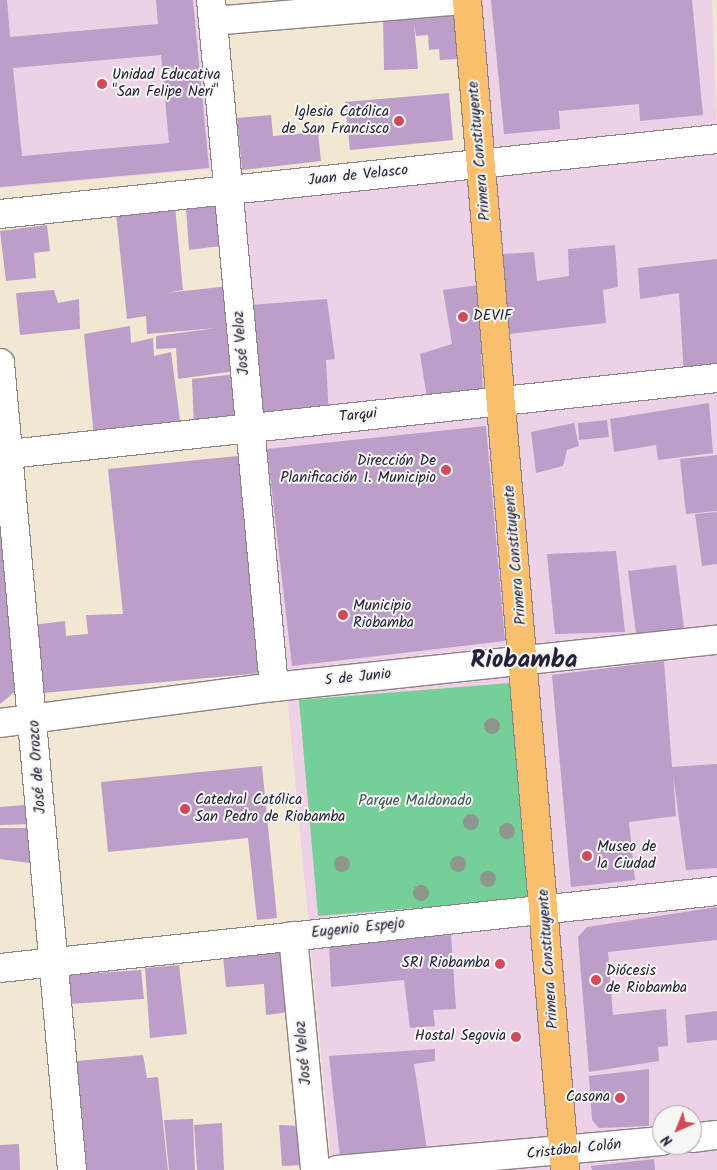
<!DOCTYPE html>
<meta charset="utf-8">
<style>
body{margin:0}
#map{position:relative;width:717px;height:1170px;overflow:hidden;background:#f2e7d2;font-family:Kalam,sans-serif}
div>[style]{position:absolute}
.built>*{inset:0;background:#eed0e7}
.green>*{inset:0;background:#75d097}
.building>*{inset:0;background:#bc9ec9}
.roads{filter:drop-shadow(1px 0 #8a8486) drop-shadow(-1px 0 #8a8486) drop-shadow(0 1px #8a8486) drop-shadow(0 -1px #8a8486)}
.minor>*{height:28px;margin:-14px;padding:0 14px;transform-origin:14px;border-radius:14px;background:#fff}
.major>*{height:28px;margin:-14px;padding:0 14px;transform-origin:14px;border-radius:14px;background:#f9bf6d}
.trees>*{width:16px;height:16px;margin:-8px;border-radius:50%;background:#8d978e}
.dots>*{width:14px;height:14px;translate:-50% -50%;box-sizing:border-box;border:2px solid #f6f6f2;border-radius:50%}
span{translate:-50% -50%;white-space:nowrap;text-align:center;line-height:1.15;-webkit-text-stroke:4px #f6f6f2;paint-order:stroke}
.poi-label{font-size:15px;color:#22223b}
.left{translate:0 -50%;text-align:left}
.right{translate:-100% -50%;text-align:right}
.street-label{font-size:15px;color:#22223b}
.park-label{font-size:15px;color:#3b5657}
.town-label{font-size:25px;color:#22223b;font-weight:700}
.north{position:absolute;left:652px;top:1105px;width:50px;height:50px;box-sizing:border-box;background:#f6f6f2;border:1px solid #a1a1a9;border-radius:50%;rotate:224deg;font-size:14px;font-weight:700;line-height:20px;text-align:center;color:#22223b}
.north::after{content:'';display:block;margin:auto;width:18px;height:22px;background:#d1495b;clip-path:polygon(50% 0,100% 100%,50% 72%,0 100%)}
</style>
<div id="map">
<div class="built">
<i style="clip-path:polygon(0 0,196px 0,212px 169px,0 188px)"></i>
<i style="clip-path:polygon(473px 0,712px 0,717px 131px,490px 154px)"></i>
<i style="clip-path:polygon(evenodd,717px 147px,717px 1170px,332px 1170px,240px 198px,717px 147px,662px 1115px,692px 1115px,692px 1145px,662px 1145px,662px 1115px)"></i>
</div>
<div class="green">
<i style="clip-path:polygon(511px 683px,530px 899px,318px 916px,299px 700px)"></i>
</div>
<div class="building">
<i style="clip-path:polygon(evenodd,0 0,7px 0,10px 37px,158px 24px,156px 0,193px 0,209px 168px,0 187px,0 0,161px 55px,169px 143px,22px 156px,13px 68px,161px 55px)"></i>
<i style="clip-path:polygon(491px 0,692px 0,703px 115px,640px 121px,639px 104px,559px 111px,560px 129px,504px 134px)"></i>
<i style="clip-path:polygon(456px 10px,459px 59px,440px 60px,439px 49px,429px 50px,428px 35px,416px 36px,414px 24px,418px 69px,384px 70px,383px 15px)"></i>
<i style="clip-path:polygon(449px 93px,453px 140px,350px 150px,345px 102px)"></i>
<i style="clip-path:polygon(271px 115px,273px 136px,318px 132px,321px 161px,242px 170px,237px 118px)"></i>
<i style="clip-path:polygon(227px 202px,229px 245px,189px 250px,186px 207px)"></i>
<i style="clip-path:polygon(175px 206px,183px 290px,166px 293px,229px 286px,236px 371px,178px 379px,176px 348px,156px 349px,156px 336px,217px 328px,147px 334px,146px 316px,127px 319px,116px 213px)"></i>
<i style="clip-path:polygon(47px 225px,50px 251px,34px 253px,36px 278px,6px 281px,0 231px)"></i>
<i style="clip-path:polygon(615px 245px,618px 287px,603px 290px,606px 323px,509px 334px,502px 254px,534px 252px,537px 281px,569px 276px,568px 249px)"></i>
<i style="clip-path:polygon(717px 259px,717px 373px,684px 376px,679px 293px,640px 299px,638px 268px)"></i>
<i style="clip-path:polygon(478px 285px,483px 392px,427px 398px,420px 354px,452px 344px,443px 290px)"></i>
<i style="clip-path:polygon(54px 290px,58px 303px,79px 299px,80px 329px,20px 335px,16px 293px)"></i>
<i style="clip-path:polygon(327px 299px,335px 359px,326px 360px,329px 417px,263px 423px,250px 305px)"></i>
<i style="clip-path:polygon(130px 326px,131px 343px,153px 338px,154px 356px,171px 352px,181px 428px,94px 438px,84px 334px)"></i>
<i style="clip-path:polygon(236px 374px,241px 424px,194px 428px,192px 379px)"></i>
<i style="clip-path:polygon(709px 403px,713px 453px,658px 460px,656px 445px,614px 452px,610px 419px)"></i>
<i style="clip-path:polygon(607px 420px,609px 437px,579px 440px,578px 423px)"></i>
<i style="clip-path:polygon(574px 423px,579px 446px,567px 450px,563px 466px,536px 473px,531px 432px)"></i>
<i style="clip-path:polygon(486px 426px,505px 641px,292px 666px,267px 449px)"></i>
<i style="clip-path:polygon(717px 455px,717px 511px,686px 514px,680px 459px)"></i>
<i style="clip-path:polygon(237px 456px,244px 460px,262px 673px,43px 693px,32px 625px,65px 621px,66px 636px,88px 634px,86px 615px,123px 614px,108px 469px)"></i>
<i style="clip-path:polygon(717px 512px,717px 564px,702px 566px,695px 514px)"></i>
<i style="clip-path:polygon(0 523px,17px 690px,0 704px)"></i>
<i style="clip-path:polygon(616px 551px,625px 632px,555px 634px,547px 554px)"></i>
<i style="clip-path:polygon(676px 565px,684px 628px,636px 634px,628px 571px)"></i>
<i style="clip-path:polygon(664px 661px,672px 767px,717px 764px,717px 868px,686px 870px,673px 775px,676px 816px,629px 822px,635px 880px,571px 887px,552px 675px)"></i>
<i style="clip-path:polygon(262px 766px,277px 918px,257px 920px,248px 838px,108px 852px,101px 782px)"></i>
<i style="clip-path:polygon(37px 804px,38px 824px,0 825px,0 807px)"></i>
<i style="clip-path:polygon(0 828px,40px 828px,45px 865px,0 859px)"></i>
<i style="clip-path:polygon(717px 907px,717px 940px,608px 952px,613px 1015px,666px 1009px,668px 1046px,658px 1047px,659px 1061px,589px 1072px,578px 937px,587px 927px)"></i>
<i style="clip-path:polygon(451px 935px,456px 1009px,433px 1010px,435px 1026px,410px 1028px,404px 980px,331px 987px,329px 945px)"></i>
<i style="clip-path:polygon(292px 950px,297px 1011px,266px 1015px,264px 984px,226px 987px,223px 956px)"></i>
<i style="clip-path:polygon(179px 965px,187px 1034px,150px 1038px,145px 968px)"></i>
<i style="clip-path:polygon(141px 970px,144px 999px,70px 1004px,67px 975px)"></i>
<i style="clip-path:polygon(717px 1011px,717px 1040px,687px 1043px,685px 1015px)"></i>
<i style="clip-path:polygon(435px 1049px,435px 1061px,414px 1064px,427px 1150px,340px 1157px,329px 1056px)"></i>
<i style="clip-path:polygon(143px 1055px,147px 1078px,158px 1077px,168px 1170px,87px 1170px,77px 1061px)"></i>
<i style="clip-path:polygon(649px 1069px,649px 1126px,599px 1128px,592px 1120px,589px 1076px)"></i>
<i style="clip-path:polygon(193px 1119px,195px 1170px,169px 1170px,164px 1120px)"></i>
<i style="clip-path:polygon(222px 1123px,224px 1170px,197px 1170px,194px 1125px)"></i>
<i style="clip-path:polygon(279px 1125px,301px 1126px,305px 1165px,282px 1166px)"></i>
<i style="clip-path:polygon(19px 1144px,20px 1170px,0 1170px,0 1145px)"></i>
<i style="clip-path:polygon(654px 1159px,655px 1170px,592px 1170px,591px 1166px)"></i>
</div>
<div class="roads">
<div class="minor">
<i style="left:211px;top:0;width:690px;rotate:84.76deg"></i>
<i style="left:213px;top:21px;width:251px;rotate:-4.8deg"></i>
<i style="left:0;top:214px;width:721px;rotate:-5.97deg"></i>
<i style="left:0;top:363px;width:810px;rotate:84.9deg"></i>
<i style="left:0;top:455px;width:721px;rotate:-6.13deg"></i>
<i style="left:0;top:723px;width:276px;rotate:-7.5deg"></i>
<i style="left:274px;top:687px;width:445px;rotate:-6.1deg"></i>
<i style="left:293px;top:936px;width:235px;rotate:84.6deg"></i>
<i style="left:0;top:968px;width:721px;rotate:-6.13deg"></i>
<i style="left:692px;top:1138px;width:25px;rotate:-7deg"></i>
<i style="left:337px;top:1170px;width:326px;rotate:-5.1deg"></i>
</div>
<div class="major">
<i style="left:467px;top:0;width:1174px;rotate:85.21deg"></i>
</div>
</div>
<div class="trees">
<i style="left:492px;top:726px"></i>
<i style="left:471px;top:822px"></i>
<i style="left:507px;top:831px"></i>
<i style="left:342px;top:864px"></i>
<i style="left:458px;top:864px"></i>
<i style="left:488px;top:879px"></i>
<i style="left:421px;top:893px"></i>
</div>
<div class="dots">
<i style="left:102px;top:84px;background:#d1495b"></i>
<i style="left:399px;top:121px;background:#d1495b"></i>
<i style="left:463px;top:317px;background:#d1495b"></i>
<i style="left:446px;top:470px;background:#d1495b"></i>
<i style="left:343px;top:615px;background:#d1495b"></i>
<i style="left:185px;top:809px;background:#d1495b"></i>
<i style="left:587px;top:856px;background:#d1495b"></i>
<i style="left:500px;top:964px;background:#d1495b"></i>
<i style="left:596px;top:980px;background:#d1495b"></i>
<i style="left:516px;top:1037px;background:#d1495b"></i>
<i style="left:620px;top:1098px;background:#d1495b"></i>
</div>
<div class="poi-label">
<span class="left" style="left:112px;top:84px">Unidad Educativa<br>"San Felipe Neri"</span>
<span class="right" style="left:389px;top:121px">Iglesia Católica<br>de San Francisco</span>
<span class="left" style="left:473px;top:317px">DEVIF</span>
<span class="right" style="left:436px;top:470px">Dirección De<br>Planificación I. Municipio</span>
<span class="left" style="left:353px;top:615px">Municipio<br>Riobamba</span>
<span class="left" style="left:195px;top:809px">Catedral Católica<br>San Pedro de Riobamba</span>
<span class="left" style="left:597px;top:856px">Museo de<br>la Ciudad</span>
<span class="right" style="left:490px;top:964px">SRI Riobamba</span>
<span class="left" style="left:606px;top:980px">Diócesis<br>de Riobamba</span>
<span class="right" style="left:506px;top:1037px">Hostal Segovia</span>
<span class="right" style="left:610px;top:1098px">Casona</span>
</div>
<div class="street-label">
<span style="left:480px;top:151px;rotate:-95deg">Primera Constituyente</span>
<span style="left:358px;top:176px;rotate:-6deg">Juan de Velasco</span>
<span style="left:242px;top:343px;rotate:-95deg">José Veloz</span>
<span style="left:358px;top:416px;rotate:-6deg">Tarqui</span>
<span style="left:516px;top:555px;rotate:-95deg">Primera Constituyente</span>
<span style="left:358px;top:678px;rotate:-6deg">5 de Junio</span>
<span style="left:38px;top:767px;rotate:-94deg">José de Orozco</span>
<span style="left:358px;top:929px;rotate:-6deg">Eugenio Espejo</span>
<span style="left:549px;top:959px;rotate:-94deg">Primera Constituyente</span>
<span style="left:304px;top:1053px;rotate:-95deg">José Veloz</span>
<span style="left:574px;top:1150px;rotate:-6deg">Cristóbal Colón</span>
</div>
<div class="park-label">
<span style="left:415px;top:802px">Parque Maldonado</span>
</div>
<div class="town-label">
<span style="left:524px;top:660px">Riobamba</span>
</div>
<div class="north">N</div>
</div>
